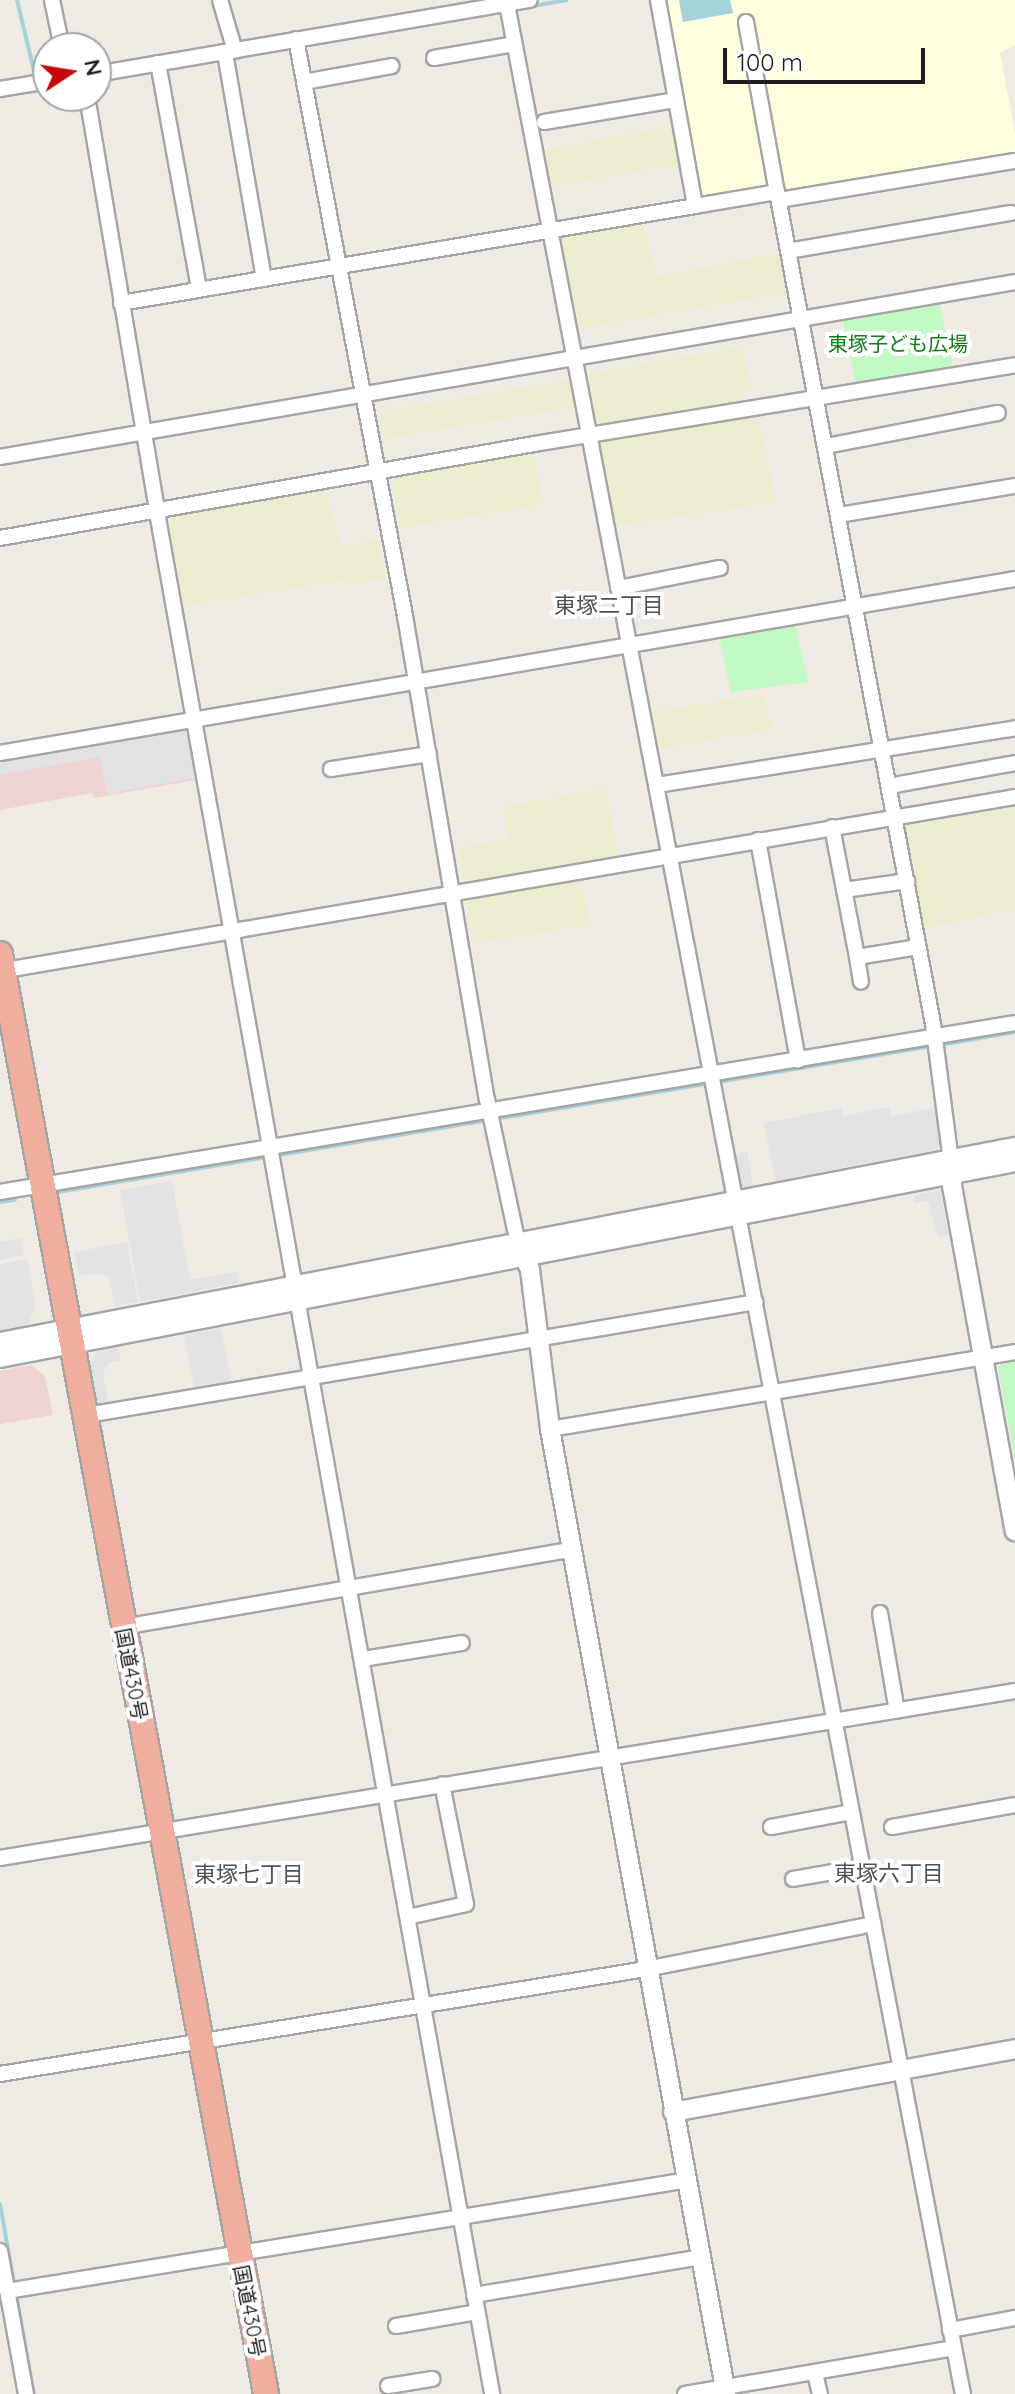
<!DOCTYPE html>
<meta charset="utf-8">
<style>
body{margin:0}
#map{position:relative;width:1015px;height:2394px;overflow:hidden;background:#efebe4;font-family:Quicksand,"Noto Sans JP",sans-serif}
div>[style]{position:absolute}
.commercial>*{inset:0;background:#efd3d3}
.education>*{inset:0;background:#fefddd}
.farmland>*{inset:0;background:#ecedcf}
.park>*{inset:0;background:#c1f8c4}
.parking>*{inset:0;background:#e2e2e2}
.water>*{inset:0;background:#a5d1db}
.stream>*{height:4px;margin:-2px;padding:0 2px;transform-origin:2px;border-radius:2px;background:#a5d1db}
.roads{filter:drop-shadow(2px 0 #a5a5a5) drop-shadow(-2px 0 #a5a5a5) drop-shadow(0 2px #a5a5a5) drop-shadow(0 -2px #a5a5a5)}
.minor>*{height:14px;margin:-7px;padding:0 7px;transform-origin:7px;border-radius:7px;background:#fff}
.tertiary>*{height:18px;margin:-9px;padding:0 9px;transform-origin:9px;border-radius:9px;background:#fff}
.trunk>*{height:24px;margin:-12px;padding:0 12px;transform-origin:12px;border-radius:12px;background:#f0ae9f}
span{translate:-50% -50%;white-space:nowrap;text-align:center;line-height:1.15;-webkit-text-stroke:8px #fff;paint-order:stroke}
.park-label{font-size:20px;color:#0e7a13}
.street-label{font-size:20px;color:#1e1e1e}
.neighbourhood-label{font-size:22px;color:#515151}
.north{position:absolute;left:32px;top:32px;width:80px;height:80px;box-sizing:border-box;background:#fff;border:2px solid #a5a5a5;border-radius:50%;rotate:78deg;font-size:22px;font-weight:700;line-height:32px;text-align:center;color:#1e1e1e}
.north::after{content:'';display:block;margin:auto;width:28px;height:36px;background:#c7040b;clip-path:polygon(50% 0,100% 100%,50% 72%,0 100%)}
.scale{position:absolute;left:723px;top:48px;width:202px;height:36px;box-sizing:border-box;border:4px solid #1e1e1e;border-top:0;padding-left:10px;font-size:24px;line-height:28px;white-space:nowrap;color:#1e1e1e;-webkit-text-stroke:6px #fff;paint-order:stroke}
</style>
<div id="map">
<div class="commercial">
<i style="clip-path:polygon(191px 725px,201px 779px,94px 798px,92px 793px,0 810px,0 760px)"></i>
<i style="clip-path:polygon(31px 1365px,45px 1376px,53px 1415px,0 1424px,0 1371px)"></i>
</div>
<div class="education">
<i style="clip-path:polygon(664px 0,1015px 0,1015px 45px,1000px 53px,1015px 133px,1015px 158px,784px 195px,774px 188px,706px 199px,700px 194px)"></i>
</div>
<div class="farmland">
<i style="clip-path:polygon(674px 126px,681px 164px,550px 187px,543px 150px)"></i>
<i style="clip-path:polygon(642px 221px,657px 276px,783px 253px,790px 293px,576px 329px,558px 236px)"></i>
<i style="clip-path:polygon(742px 346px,751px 386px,742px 388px,745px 404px,594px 430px,585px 375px)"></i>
<i style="clip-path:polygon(574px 379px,578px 406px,384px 439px,379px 412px)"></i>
<i style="clip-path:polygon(758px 414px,776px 502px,615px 526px,597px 443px)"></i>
<i style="clip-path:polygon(534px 454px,543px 505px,401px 528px,391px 478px)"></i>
<i style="clip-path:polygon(325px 490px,341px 545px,377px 539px,386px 578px,347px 585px,345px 580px,184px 606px,168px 516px)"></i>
<i style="clip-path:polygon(763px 695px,772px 729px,658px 749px,649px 712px)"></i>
<i style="clip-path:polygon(606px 788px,619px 861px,465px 887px,458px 848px,508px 839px,503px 807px)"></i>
<i style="clip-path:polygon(1015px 803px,1015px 909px,922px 929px,902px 821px)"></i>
<i style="clip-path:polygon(581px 877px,590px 925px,475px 943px,466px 897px)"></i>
</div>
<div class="park">
<i style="clip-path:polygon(939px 300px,953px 369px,856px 385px,842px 317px)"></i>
<i style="clip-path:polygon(795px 624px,808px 682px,731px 692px,719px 637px)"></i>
<i style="clip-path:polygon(1015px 1361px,1015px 1457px,998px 1369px,1002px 1363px)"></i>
</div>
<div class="parking">
<i style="clip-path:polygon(190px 727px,199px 777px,107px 794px,100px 757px,0 775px,0 761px)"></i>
<i style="clip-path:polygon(889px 1107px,891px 1116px,939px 1107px,947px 1147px,776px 1181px,764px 1123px,841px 1108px,843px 1116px)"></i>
<i style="clip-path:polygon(747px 1152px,753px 1185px,738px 1188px,731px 1155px)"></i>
<i style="clip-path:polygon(172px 1181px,190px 1280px,236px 1272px,238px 1283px,140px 1302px,120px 1190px)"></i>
<i style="clip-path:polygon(940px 1190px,948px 1235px,938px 1237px,928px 1201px,914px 1203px,913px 1196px)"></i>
<i style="clip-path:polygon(21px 1238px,24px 1255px,0 1260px,0 1242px)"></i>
<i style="clip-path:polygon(127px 1242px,138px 1302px,115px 1306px,109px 1277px,99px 1273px,79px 1276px,74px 1252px)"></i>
<i style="clip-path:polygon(27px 1259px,36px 1307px,27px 1326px,0 1331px,0 1264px)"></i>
<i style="clip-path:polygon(221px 1328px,232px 1386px,195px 1393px,184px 1335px)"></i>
<i style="clip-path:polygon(118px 1347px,121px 1360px,108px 1363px,103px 1374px,109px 1405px,97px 1408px,89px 1366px,97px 1351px)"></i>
</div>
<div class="water">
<i style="clip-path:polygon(679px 0,730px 0,733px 13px,683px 22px)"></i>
</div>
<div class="stream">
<i style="left:17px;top:0;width:81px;rotate:76.5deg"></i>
<i style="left:533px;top:6px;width:34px;rotate:-10deg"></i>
<i style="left:0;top:96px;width:49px;rotate:-9.5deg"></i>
<i style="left:940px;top:1045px;width:76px;rotate:-9.8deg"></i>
<i style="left:58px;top:1192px;width:886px;rotate:-9.48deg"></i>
<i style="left:0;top:1202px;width:15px;rotate:-8deg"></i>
<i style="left:0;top:2204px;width:193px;rotate:79.9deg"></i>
</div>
<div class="roads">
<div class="minor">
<i style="left:52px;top:0;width:49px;rotate:78.2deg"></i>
<i style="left:220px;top:0;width:53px;rotate:73.6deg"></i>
<i style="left:658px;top:0;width:209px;rotate:79.8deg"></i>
<i style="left:695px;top:206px;width:83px;rotate:-9.7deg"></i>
<i style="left:777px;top:192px;width:846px;rotate:79.38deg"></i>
<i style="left:933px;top:1024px;width:137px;rotate:82.5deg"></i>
<i style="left:507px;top:4px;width:2433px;rotate:79.2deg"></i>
<i style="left:746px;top:22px;width:173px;rotate:79.7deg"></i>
<i style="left:296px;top:39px;width:587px;rotate:79.3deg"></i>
<i style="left:405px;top:616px;width:490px;rotate:80.4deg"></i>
<i style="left:487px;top:1099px;width:148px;rotate:77.9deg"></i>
<i style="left:225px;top:53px;width:229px;rotate:80.2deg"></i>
<i style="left:434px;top:58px;width:81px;rotate:-9.9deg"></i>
<i style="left:158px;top:63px;width:230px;rotate:79.7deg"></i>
<i style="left:96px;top:74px;width:440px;rotate:-9.7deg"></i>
<i style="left:304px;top:82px;width:89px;rotate:-10.3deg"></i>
<i style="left:0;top:89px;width:49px;rotate:-9.5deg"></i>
<i style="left:87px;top:96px;width:428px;rotate:80.4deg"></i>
<i style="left:158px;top:518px;width:1906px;rotate:79.9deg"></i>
<i style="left:544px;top:122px;width:134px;rotate:-9.5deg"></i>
<i style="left:779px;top:200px;width:239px;rotate:-9.4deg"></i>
<i style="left:788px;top:251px;width:226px;rotate:-9.7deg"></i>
<i style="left:121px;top:303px;width:582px;rotate:-9.59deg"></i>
<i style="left:826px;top:446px;width:175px;rotate:-10.9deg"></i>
<i style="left:0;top:457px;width:1030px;rotate:-9.78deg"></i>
<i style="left:839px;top:515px;width:178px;rotate:-9.4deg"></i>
<i style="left:0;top:538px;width:542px;rotate:-9.98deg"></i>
<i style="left:534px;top:444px;width:487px;rotate:-9.3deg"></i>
<i style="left:618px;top:588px;width:104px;rotate:-11.1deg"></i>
<i style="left:0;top:753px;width:1030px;rotate:-9.73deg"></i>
<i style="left:331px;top:769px;width:99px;rotate:-8.7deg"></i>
<i style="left:657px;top:785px;width:363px;rotate:-9deg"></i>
<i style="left:889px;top:786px;width:128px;rotate:-10.3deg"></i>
<i style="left:832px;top:827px;width:132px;rotate:79.1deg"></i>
<i style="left:857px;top:957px;width:62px;rotate:-9.3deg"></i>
<i style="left:758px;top:840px;width:224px;rotate:79.7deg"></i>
<i style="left:844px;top:890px;width:64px;rotate:-8.1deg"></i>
<i style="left:857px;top:957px;width:25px;rotate:81deg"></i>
<i style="left:0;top:971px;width:1030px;rotate:-9.73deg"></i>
<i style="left:0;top:1192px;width:1029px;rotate:-9.45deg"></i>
<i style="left:87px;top:1415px;width:678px;rotate:-9.59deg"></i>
<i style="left:550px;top:1429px;width:471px;rotate:-9.4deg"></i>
<i style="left:880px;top:1613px;width:99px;rotate:80.2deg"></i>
<i style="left:123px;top:1627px;width:455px;rotate:-9.8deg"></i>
<i style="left:363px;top:1659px;width:100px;rotate:-9.2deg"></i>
<i style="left:771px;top:1827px;width:81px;rotate:-10.6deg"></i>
<i style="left:892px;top:1827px;width:125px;rotate:-10.1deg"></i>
<i style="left:0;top:1858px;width:1029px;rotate:-9.34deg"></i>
<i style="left:793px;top:1879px;width:70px;rotate:-9.9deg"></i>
<i style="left:408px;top:1917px;width:59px;rotate:-12.6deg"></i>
<i style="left:466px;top:1904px;width:122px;rotate:-101.3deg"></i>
<i style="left:0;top:2074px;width:654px;rotate:-9.23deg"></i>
<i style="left:646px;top:1969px;width:232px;rotate:-11.2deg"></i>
<i style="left:0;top:2251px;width:145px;rotate:79.7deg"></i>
<i style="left:7px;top:2291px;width:690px;rotate:-9.26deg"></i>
<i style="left:474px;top:2295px;width:230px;rotate:-9.5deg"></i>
<i style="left:396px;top:2326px;width:82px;rotate:-9.8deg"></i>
<i style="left:950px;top:2330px;width:66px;rotate:-10.5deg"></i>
<i style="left:815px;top:2373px;width:22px;rotate:77deg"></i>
<i style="left:388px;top:2386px;width:45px;rotate:-9deg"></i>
<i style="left:685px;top:2394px;width:273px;rotate:-9.7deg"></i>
</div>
<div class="tertiary">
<i style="left:951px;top:1164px;width:22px;rotate:87deg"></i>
<i style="left:952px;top:1186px;width:351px;rotate:79.7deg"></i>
<i style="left:518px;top:1244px;width:29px;rotate:65deg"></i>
<i style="left:530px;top:1270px;width:160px;rotate:82.8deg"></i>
<i style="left:550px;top:1429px;width:981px;rotate:79.66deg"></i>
<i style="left:0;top:1342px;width:1034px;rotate:-10.88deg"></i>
<i style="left:0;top:1358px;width:1034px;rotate:-10.93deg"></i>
<i style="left:673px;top:2112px;width:348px;rotate:-10.4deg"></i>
</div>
<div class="trunk">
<i style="left:0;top:954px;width:1464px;rotate:79.53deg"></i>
</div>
</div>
<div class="park-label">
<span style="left:898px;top:343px">東塚子ども広場</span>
</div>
<div class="street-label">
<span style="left:132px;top:1674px;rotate:79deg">国道430号</span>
<span style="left:250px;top:2311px;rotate:79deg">国道430号</span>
</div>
<div class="neighbourhood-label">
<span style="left:609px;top:606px">東塚二丁目</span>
<span style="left:889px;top:1874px">東塚六丁目</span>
<span style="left:249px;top:1875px">東塚七丁目</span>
</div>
<div class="north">N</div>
<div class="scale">100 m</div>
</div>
